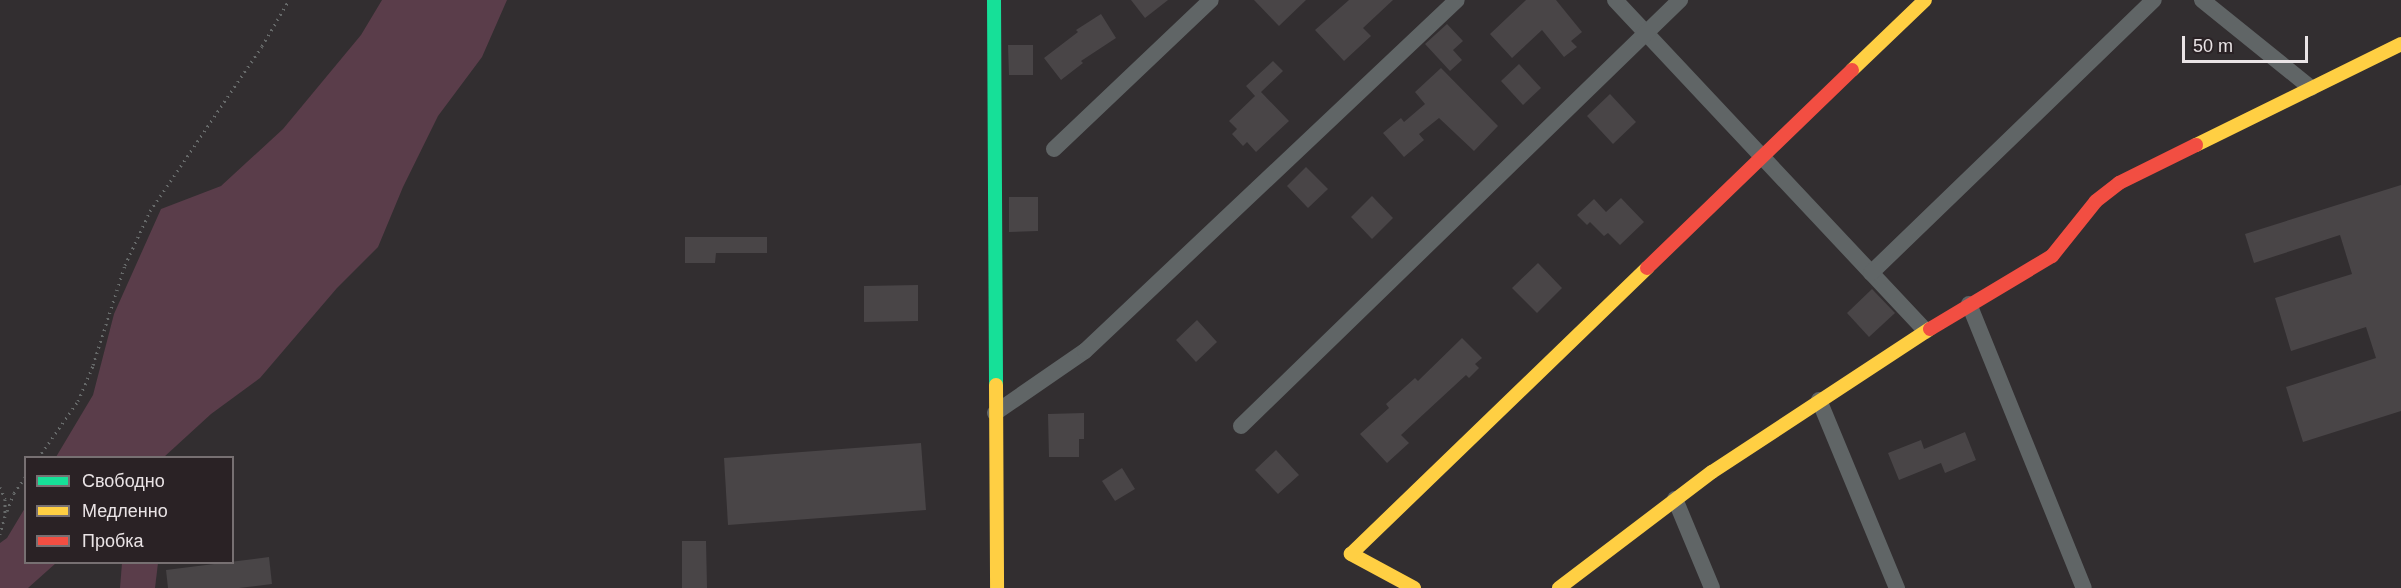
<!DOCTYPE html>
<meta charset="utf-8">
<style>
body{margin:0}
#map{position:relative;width:2401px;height:588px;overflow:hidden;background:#322e30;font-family:Arial,sans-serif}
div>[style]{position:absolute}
.green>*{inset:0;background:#5a3d4a}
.building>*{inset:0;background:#494547}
.path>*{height:3px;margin-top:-1.5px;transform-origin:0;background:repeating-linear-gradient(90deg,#676a6a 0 1.5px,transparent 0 6px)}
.street>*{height:16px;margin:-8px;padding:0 8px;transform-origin:8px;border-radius:8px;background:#606566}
.fast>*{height:14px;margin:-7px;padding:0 7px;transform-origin:7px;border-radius:7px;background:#16e098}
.slow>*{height:14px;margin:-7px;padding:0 7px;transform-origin:7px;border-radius:7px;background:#ffcf43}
.jam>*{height:14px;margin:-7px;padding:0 7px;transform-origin:7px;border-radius:7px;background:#f24e42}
span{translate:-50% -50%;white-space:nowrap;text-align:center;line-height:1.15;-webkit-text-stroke:6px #2a2225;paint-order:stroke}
.legend{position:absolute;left:24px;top:456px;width:210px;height:108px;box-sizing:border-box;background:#2a2225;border:2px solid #777072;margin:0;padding:8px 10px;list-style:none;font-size:18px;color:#eae4e6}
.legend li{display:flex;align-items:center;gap:12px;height:30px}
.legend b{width:30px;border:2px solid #777072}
.scale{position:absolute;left:2182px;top:36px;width:126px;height:27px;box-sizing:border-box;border:3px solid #eae4e6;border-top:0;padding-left:8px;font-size:18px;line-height:21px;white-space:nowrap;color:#eae4e6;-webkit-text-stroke:4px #2a2225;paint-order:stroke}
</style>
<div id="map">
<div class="green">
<i style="clip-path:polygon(382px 0,507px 0,482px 57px,438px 116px,403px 187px,378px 247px,337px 288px,260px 378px,211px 414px,164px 457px,56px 457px,93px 395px,114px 314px,161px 209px,221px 186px,283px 129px,361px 35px)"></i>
<i style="clip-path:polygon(25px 508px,26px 562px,56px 563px,28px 588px,0 588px,0 543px,7px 538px)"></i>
<i style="clip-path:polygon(122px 563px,158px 563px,155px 588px,120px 588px)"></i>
</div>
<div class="building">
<i style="clip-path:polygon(1131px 0,1168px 0,1145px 18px)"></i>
<i style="clip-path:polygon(1254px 0,1306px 0,1279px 26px)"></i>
<i style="clip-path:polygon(1349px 0,1393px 0,1363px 28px,1371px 36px,1344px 61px,1315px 30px)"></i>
<i style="clip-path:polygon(1526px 0,1556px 0,1582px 32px,1571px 41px,1577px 47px,1564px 57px,1542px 30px,1512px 58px,1490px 34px)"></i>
<i style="clip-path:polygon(1101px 14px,1116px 38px,1081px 61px,1083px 63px,1061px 80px,1044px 58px,1078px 32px,1076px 30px)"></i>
<i style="clip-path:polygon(1447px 24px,1463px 41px,1453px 50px,1462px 60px,1450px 71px,1425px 44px)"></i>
<i style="clip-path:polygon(1008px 45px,1033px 45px,1033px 75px,1009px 75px)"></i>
<i style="clip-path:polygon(1273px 61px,1283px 71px,1261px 92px,1289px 121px,1256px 152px,1247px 142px,1243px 146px,1232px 134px,1237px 129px,1229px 121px,1255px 96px,1246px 86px)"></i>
<i style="clip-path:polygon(1519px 64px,1541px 88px,1523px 105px,1501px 81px)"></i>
<i style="clip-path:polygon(1441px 68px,1498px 126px,1474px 151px,1439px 118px,1419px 134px,1424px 140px,1404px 157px,1383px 133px,1401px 118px,1404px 122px,1425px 104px,1415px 92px)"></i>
<i style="clip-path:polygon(1610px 94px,1636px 122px,1613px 144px,1587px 116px)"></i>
<i style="clip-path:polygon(1306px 167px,1328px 189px,1308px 208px,1287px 186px)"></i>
<i style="clip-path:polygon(2401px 185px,2401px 411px,2303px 442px,2286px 387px,2376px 358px,2366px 327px,2291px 351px,2275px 298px,2352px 274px,2340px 235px,2254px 263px,2245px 234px)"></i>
<i style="clip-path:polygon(1372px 196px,1393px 218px,1372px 239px,1351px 217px)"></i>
<i style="clip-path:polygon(1009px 197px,1038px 197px,1038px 231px,1009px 232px)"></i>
<i style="clip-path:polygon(1621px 198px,1644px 222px,1620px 245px,1608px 233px,1604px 236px,1590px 222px,1587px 225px,1577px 215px,1594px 199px,1606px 212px)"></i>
<i style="clip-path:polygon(685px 237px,767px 237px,767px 253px,716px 253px,715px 263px,685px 263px)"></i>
<i style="clip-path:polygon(1538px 263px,1562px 288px,1537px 313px,1512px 288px)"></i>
<i style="clip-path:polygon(918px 285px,918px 321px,864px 322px,864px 286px)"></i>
<i style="clip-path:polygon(1872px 289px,1895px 313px,1869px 337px,1847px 313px)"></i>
<i style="clip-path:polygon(1197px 320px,1217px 342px,1196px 362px,1176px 340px)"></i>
<i style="clip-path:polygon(1462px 338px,1482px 358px,1475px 364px,1479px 368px,1469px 378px,1466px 375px,1401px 435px,1409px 443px,1387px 463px,1360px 434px,1389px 408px,1386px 404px,1415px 378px,1418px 381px)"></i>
<i style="clip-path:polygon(1084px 413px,1084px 439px,1079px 439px,1079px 457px,1049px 457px,1048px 414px)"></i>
<i style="clip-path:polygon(1965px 432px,1976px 460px,1945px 473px,1941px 463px,1899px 480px,1888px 453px,1921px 440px,1924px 449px)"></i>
<i style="clip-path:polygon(921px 443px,926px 510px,728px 525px,724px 458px)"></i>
<i style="clip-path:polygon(1276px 450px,1299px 475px,1278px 494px,1255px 470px)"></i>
<i style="clip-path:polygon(1122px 468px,1135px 489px,1115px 501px,1102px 481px)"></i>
<i style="clip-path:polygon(682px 541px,706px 541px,707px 588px,682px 588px)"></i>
<i style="clip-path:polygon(269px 557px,272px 584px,239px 588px,168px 588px,166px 570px)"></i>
</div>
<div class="path">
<i style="left:38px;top:458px;width:70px;rotate:-54.9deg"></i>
<i style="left:78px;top:401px;width:39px;rotate:-67deg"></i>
<i style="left:93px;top:365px;width:105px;rotate:-72.3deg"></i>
<i style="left:125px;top:265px;width:60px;rotate:-65.2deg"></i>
<i style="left:150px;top:211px;width:199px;rotate:-55.8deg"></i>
<i style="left:262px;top:46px;width:53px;rotate:-59.6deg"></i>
<i style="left:0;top:487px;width:13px;rotate:67deg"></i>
<i style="left:5px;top:499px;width:17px;rotate:90deg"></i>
<i style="left:5px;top:516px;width:19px;rotate:106deg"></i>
<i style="left:7px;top:511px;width:19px;rotate:-69deg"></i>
<i style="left:14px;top:493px;width:21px;rotate:-55deg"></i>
</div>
<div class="street">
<i style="left:1615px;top:0;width:454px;rotate:46.8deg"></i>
<i style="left:2202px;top:0;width:140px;rotate:38.9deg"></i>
<i style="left:1054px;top:149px;width:216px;rotate:-43.5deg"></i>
<i style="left:1871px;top:273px;width:393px;rotate:-44deg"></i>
<i style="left:1969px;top:304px;width:306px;rotate:68deg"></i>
<i style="left:1819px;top:400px;width:204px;rotate:67.5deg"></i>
<i style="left:995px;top:413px;width:109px;rotate:-34.6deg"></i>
<i style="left:1085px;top:351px;width:511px;rotate:-43.34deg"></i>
<i style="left:1241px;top:426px;width:612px;rotate:-44.14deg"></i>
<i style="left:1675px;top:499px;width:96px;rotate:67.4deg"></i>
</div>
<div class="fast">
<i style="left:994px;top:0;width:385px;rotate:89.7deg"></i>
</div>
<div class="slow">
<i style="left:1852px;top:70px;width:101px;rotate:-43.8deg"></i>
<i style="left:2196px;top:145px;width:229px;rotate:-26.2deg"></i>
<i style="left:996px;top:385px;width:203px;rotate:89.7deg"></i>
<i style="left:1414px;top:588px;width:72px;rotate:-151.6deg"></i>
<i style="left:1351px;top:554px;width:412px;rotate:-44deg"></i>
<i style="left:1559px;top:588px;width:192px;rotate:-37.2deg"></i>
<i style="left:1712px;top:472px;width:261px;rotate:-33.3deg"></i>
</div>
<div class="jam">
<i style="left:1647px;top:268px;width:285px;rotate:-44deg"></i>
<i style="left:1930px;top:329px;width:142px;rotate:-30.9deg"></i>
<i style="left:2052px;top:256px;width:70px;rotate:-51.3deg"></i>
<i style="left:2096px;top:201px;width:29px;rotate:-38deg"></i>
<i style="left:2119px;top:183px;width:86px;rotate:-26.3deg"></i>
</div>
<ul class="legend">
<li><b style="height:8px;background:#16e098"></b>Свободно</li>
<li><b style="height:8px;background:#ffcf43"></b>Медленно</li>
<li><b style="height:8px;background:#f24e42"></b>Пробка</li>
</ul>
<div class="scale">50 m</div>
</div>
